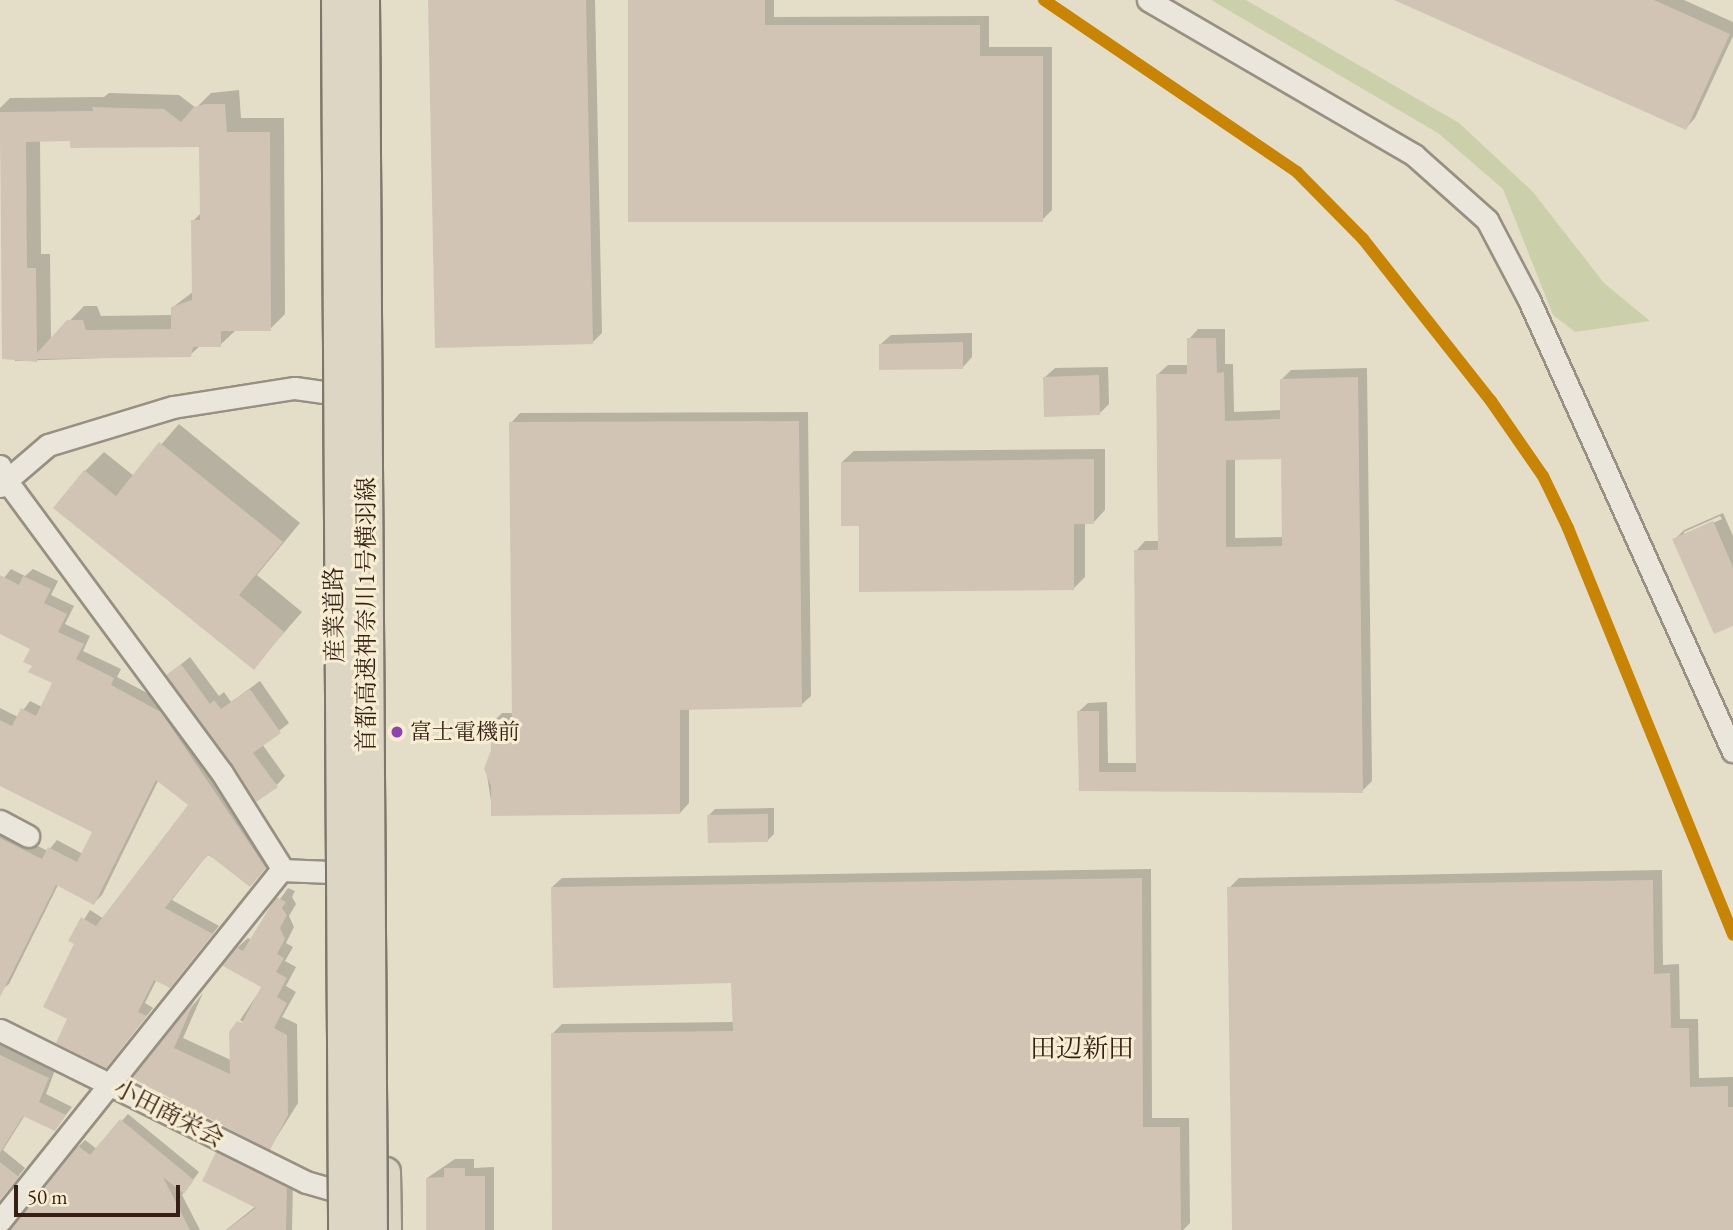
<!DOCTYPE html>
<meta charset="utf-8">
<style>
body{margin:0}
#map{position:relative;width:1733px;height:1230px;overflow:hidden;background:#e4dec8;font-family:"EB Garamond","Noto Serif JP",serif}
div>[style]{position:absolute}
.green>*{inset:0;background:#ccd0aa}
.shadow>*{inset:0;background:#0003}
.building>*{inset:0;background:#d1c4b5}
.roads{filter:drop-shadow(2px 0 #979083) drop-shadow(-2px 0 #979083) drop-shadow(0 2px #979083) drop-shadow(0 -2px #979083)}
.minor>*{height:21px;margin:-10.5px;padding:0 10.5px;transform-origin:10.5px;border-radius:10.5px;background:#eae6db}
.major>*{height:28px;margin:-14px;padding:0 14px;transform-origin:14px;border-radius:14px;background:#ddd6c5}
.bridges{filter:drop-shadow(2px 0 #7e776c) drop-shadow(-2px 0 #7e776c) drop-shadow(0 2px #7e776c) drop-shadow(0 -2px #7e776c)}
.highway-bridge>*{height:32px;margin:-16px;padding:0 16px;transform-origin:16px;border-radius:16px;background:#ddd6c5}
.rail-1>*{height:12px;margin:-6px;padding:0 6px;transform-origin:6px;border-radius:6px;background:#c78405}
.dots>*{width:19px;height:19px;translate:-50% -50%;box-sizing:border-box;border:4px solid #f6edd3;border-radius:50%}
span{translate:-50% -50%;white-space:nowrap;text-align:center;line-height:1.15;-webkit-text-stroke:6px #f6edd3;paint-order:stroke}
.bus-label{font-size:22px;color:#361f15}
.left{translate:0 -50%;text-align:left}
.street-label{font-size:24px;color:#361f15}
.neighbourhood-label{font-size:26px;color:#361f15}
.scale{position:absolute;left:14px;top:1185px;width:166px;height:32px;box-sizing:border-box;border:4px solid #361f15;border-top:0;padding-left:9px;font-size:21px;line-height:24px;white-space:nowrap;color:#361f15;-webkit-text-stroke:5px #f6edd3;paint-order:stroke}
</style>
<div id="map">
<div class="green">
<i style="clip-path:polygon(1211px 0,1246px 0,1459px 123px,1533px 192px,1604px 283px,1650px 321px,1575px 332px,1553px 315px,1503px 189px,1438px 133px)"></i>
</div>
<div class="shadow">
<i style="clip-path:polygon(429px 0,595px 0,602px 333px,592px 343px)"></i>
<i style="clip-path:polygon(630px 0,774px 0,774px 17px,989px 16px,989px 47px,1052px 47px,1052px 210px,1042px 220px)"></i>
<i style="clip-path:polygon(1398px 0,1684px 0,1733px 22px,1733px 36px,1695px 118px,1686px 128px)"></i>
<i style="clip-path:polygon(evenodd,239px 90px,241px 118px,284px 118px,285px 314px,270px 329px,235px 331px,220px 345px,200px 346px,190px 355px,15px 361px,15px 357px,4px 357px,0 108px,10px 98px,104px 97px,109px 93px,179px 95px,196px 108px,211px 93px,239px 90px,40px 140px,201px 145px,202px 212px,193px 221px,194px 291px,173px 307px,173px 315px,101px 316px,97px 306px,84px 306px,51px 340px,50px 254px,41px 254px,40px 140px)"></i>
<i style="clip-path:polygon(evenodd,1198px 329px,1225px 329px,1225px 364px,1233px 364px,1234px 412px,1282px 410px,1282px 379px,1291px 370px,1367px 368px,1372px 781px,1362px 791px,1081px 789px,1078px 712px,1088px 703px,1107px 702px,1108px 763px,1138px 763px,1136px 551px,1145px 541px,1160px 541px,1158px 374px,1168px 365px,1189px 365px,1189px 339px,1198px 329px,1283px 457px,1284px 537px,1235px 538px,1235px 458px,1283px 457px)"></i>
<i style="clip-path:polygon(972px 333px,972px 357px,963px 367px,881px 344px,891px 335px)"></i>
<i style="clip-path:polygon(1108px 367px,1109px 404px,1099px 414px,1045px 377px,1055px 368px)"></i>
<i style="clip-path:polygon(808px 412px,811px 696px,801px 705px,689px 708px,689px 803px,680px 813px,493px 814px,486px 769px,493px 750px,492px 723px,502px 713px,513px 713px,511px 423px,520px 413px)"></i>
<i style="clip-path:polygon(179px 424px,300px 523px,257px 575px,302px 612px,254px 667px,85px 471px,104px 452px,134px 476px)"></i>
<i style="clip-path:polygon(1105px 449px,1105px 510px,1094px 522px,1085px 522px,1085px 577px,1074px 588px,861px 524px,842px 462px,854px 451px)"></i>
<i style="clip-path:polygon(evenodd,1723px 513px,1733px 536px,1733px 624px,1674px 540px,1684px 530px,1723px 513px,1720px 516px,1722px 519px,1684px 536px,1684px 532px,1720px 516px)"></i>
<i style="clip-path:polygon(11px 569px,25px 576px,33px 569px,58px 581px,51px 595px,74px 606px,65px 624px,90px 636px,83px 651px,121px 669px,117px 677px,168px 704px,273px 859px,258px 877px,207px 855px,172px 900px,219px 926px,177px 978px,157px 979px,145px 1003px,153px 1008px,113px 1058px,69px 1018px,76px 943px,71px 940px,90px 910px,104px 919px,190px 805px,159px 779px,102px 895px,94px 903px,58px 885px,9px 984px,0 991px,0 828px,48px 851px,57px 840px,83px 854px,94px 831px,0 784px,0 708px,18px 717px,30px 701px,42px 707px,55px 683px,34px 665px,32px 648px,0 633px,0 583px)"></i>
<i style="clip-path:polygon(190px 657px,219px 696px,224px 692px,231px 702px,260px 681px,289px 723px,262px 744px,285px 776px,277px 785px,168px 675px)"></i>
<i style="clip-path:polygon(774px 808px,774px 834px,768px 840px,709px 815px,715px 809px)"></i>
<i style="clip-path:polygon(1151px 869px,1152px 1118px,1189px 1118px,1190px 1223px,1183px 1230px,554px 1230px,552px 1034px,562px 1024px,735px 1022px,733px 982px,552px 887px,562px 878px)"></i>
<i style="clip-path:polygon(1662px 870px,1663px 965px,1679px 964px,1680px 1019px,1698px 1019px,1699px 1078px,1733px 1077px,1733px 1230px,1236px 1230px,1229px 888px,1239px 878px)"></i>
<i style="clip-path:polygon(288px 888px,295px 891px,292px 897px,296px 904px,289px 916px,294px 927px,286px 943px,293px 947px,285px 961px,296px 967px,286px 986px,296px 992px,282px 1017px,297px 1024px,298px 1103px,270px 1148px,134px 1077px,203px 993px,183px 1038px,231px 1060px,231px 1033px,239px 1022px,250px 1027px,240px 1020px,263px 986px,237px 948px,248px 938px,251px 940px)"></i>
<i style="clip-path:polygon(0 1038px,55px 1070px,46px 1094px,72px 1107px,55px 1129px,25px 1115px,3px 1150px,25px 1168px,0 1199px)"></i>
<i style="clip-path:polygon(128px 1114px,199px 1172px,182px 1195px,200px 1230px,13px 1230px,79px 1146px,85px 1140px,97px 1149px)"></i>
<i style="clip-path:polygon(224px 1146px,293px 1181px,292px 1230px,226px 1230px,256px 1206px,218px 1153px)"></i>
<i style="clip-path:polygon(455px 1159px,474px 1159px,474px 1168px,494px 1167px,494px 1230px,428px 1230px,427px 1178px)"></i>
</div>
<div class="building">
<i style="clip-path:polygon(428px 0,586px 0,593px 344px,435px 348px)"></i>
<i style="clip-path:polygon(628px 0,765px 0,765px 25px,980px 25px,980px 56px,1043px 56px,1043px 222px,628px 222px)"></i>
<i style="clip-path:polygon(1394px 0,1654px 0,1730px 34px,1686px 130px)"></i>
<i style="clip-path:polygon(evenodd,205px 104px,225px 104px,227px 132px,270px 132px,271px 331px,221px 331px,221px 347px,193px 347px,191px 357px,37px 359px,37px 362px,2px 359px,0 112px,93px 111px,92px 107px,164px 109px,181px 122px,194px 107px,205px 104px,70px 141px,70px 148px,199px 147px,200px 220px,191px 220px,192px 300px,171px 307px,171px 329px,86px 330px,83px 320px,67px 320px,37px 353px,36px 268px,27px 268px,26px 142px,70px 141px)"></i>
<i style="clip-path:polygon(evenodd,1187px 338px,1216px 338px,1217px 373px,1224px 372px,1225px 421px,1280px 419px,1280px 379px,1358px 377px,1363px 793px,1079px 791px,1077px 711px,1099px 711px,1099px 772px,1136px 772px,1134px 550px,1158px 550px,1156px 374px,1187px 374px,1187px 338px,1281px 459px,1282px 546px,1226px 547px,1226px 460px,1281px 459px)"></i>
<i style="clip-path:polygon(963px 342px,963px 369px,879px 370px,879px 344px)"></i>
<i style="clip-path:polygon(1099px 375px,1100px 415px,1044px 417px,1043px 377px)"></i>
<i style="clip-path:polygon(799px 421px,802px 707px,680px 710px,680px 814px,491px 816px,491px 786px,484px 769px,491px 750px,491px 722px,512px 722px,509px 422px)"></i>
<i style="clip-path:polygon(159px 442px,283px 542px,239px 595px,284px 632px,254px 670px,53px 508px,84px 470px,116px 496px)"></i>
<i style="clip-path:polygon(1094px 459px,1094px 524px,1074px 524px,1074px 590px,859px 592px,859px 526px,841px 526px,841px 462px)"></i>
<i style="clip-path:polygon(1713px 521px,1733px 567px,1733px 626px,1714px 634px,1672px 539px)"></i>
<i style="clip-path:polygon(0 575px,19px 585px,23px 576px,51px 589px,44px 603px,67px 614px,58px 632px,84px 644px,76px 659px,114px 678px,111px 685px,161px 712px,266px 868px,250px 887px,209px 855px,201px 862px,165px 908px,213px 934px,170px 988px,154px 980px,138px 1012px,147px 1016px,106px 1068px,56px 1043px,67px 1019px,43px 1007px,74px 944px,68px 941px,81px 917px,96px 926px,188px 805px,156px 780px,94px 905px,56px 885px,0 997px,0 838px,42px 859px,48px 847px,77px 862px,92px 832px,0 786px,0 720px,12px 726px,21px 708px,36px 716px,52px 683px,28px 672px,32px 666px,23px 662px,30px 649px,0 634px)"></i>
<i style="clip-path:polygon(181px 664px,210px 704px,214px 700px,221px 709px,250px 689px,281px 733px,253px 753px,278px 787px,256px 802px,166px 675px)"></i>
<i style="clip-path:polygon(768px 814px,768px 842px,708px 843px,707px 815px)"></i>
<i style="clip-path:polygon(1142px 878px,1143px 1127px,1180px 1127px,1181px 1230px,552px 1230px,551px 1033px,733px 1031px,731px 983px,553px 988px,551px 887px)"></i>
<i style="clip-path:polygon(1653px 880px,1654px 974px,1670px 973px,1671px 1028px,1689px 1028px,1690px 1087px,1728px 1086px,1728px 1107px,1733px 1107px,1733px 1230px,1232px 1230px,1227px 887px)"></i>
<i style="clip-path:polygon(276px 897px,286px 902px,282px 908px,287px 915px,280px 928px,285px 939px,277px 954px,284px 958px,276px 972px,287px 978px,277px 997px,287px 1003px,274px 1028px,287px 1035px,288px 1115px,270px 1150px,132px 1078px,196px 997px,174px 1048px,230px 1074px,229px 1032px,237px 1021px,242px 1023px,261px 987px,221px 965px,236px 947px,243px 951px)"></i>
<i style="clip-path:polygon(0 1055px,49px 1078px,39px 1102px,66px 1115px,55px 1131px,23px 1116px,0 1153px)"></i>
<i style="clip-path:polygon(120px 1119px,194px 1180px,184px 1194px,163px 1177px,190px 1230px,9px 1230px,77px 1145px,90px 1155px)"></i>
<i style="clip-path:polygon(216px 1152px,287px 1187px,286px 1230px,227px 1230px,256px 1208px,202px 1181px)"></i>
<i style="clip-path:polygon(0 1162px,19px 1177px,0 1200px)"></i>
<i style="clip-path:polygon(444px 1168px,465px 1168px,465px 1176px,485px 1176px,485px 1230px,426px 1230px,426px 1178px,444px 1177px)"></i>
</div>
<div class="roads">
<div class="minor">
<i style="left:1148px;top:0;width:308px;rotate:30.2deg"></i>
<i style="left:1414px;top:155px;width:98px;rotate:41.7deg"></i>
<i style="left:1487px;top:220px;width:90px;rotate:62.3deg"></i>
<i style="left:1529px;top:300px;width:495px;rotate:65.7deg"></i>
<i style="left:0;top:466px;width:15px;rotate:67deg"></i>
<i style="left:6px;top:480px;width:364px;rotate:53.6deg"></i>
<i style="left:222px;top:773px;width:115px;rotate:57.8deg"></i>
<i style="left:0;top:486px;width:63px;rotate:-40.5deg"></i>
<i style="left:48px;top:445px;width:131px;rotate:-16.9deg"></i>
<i style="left:173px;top:407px;width:123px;rotate:-8.9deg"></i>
<i style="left:295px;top:388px;width:58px;rotate:8deg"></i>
<i style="left:0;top:821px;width:32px;rotate:28deg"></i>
<i style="left:0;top:1030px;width:342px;rotate:26.4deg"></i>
<i style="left:306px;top:1182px;width:35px;rotate:16deg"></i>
<i style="left:0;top:1221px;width:450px;rotate:-51.3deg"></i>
<i style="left:281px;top:870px;width:75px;rotate:2.3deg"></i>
</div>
<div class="major">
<i style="left:386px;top:1172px;width:58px;rotate:89deg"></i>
</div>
</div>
<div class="bridges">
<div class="highway-bridge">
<i style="left:338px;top:0;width:1230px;rotate:89.67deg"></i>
<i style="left:363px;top:0;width:1230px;rotate:89.63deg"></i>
</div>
</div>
<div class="rail-1">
<i style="left:1044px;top:0;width:306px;rotate:34.2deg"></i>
<i style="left:1297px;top:172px;width:94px;rotate:45.4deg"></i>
<i style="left:1363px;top:239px;width:206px;rotate:51.7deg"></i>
<i style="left:1491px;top:401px;width:91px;rotate:55.3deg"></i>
<i style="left:1543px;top:476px;width:58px;rotate:64.3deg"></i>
<i style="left:1568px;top:528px;width:439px;rotate:67.9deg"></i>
</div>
<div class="dots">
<i style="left:397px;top:732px;background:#8e44ad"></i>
</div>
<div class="bus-label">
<span class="left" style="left:410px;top:732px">富士電機前</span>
</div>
<div class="street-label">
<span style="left:334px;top:615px;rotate:-91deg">産業道路</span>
<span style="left:366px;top:615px;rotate:-90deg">首都高速神奈川1号横羽線</span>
<span style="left:169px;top:1113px;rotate:27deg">小田商栄会</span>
</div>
<div class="neighbourhood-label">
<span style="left:1082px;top:1049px">田辺新田</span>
</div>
<div class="scale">50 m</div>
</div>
